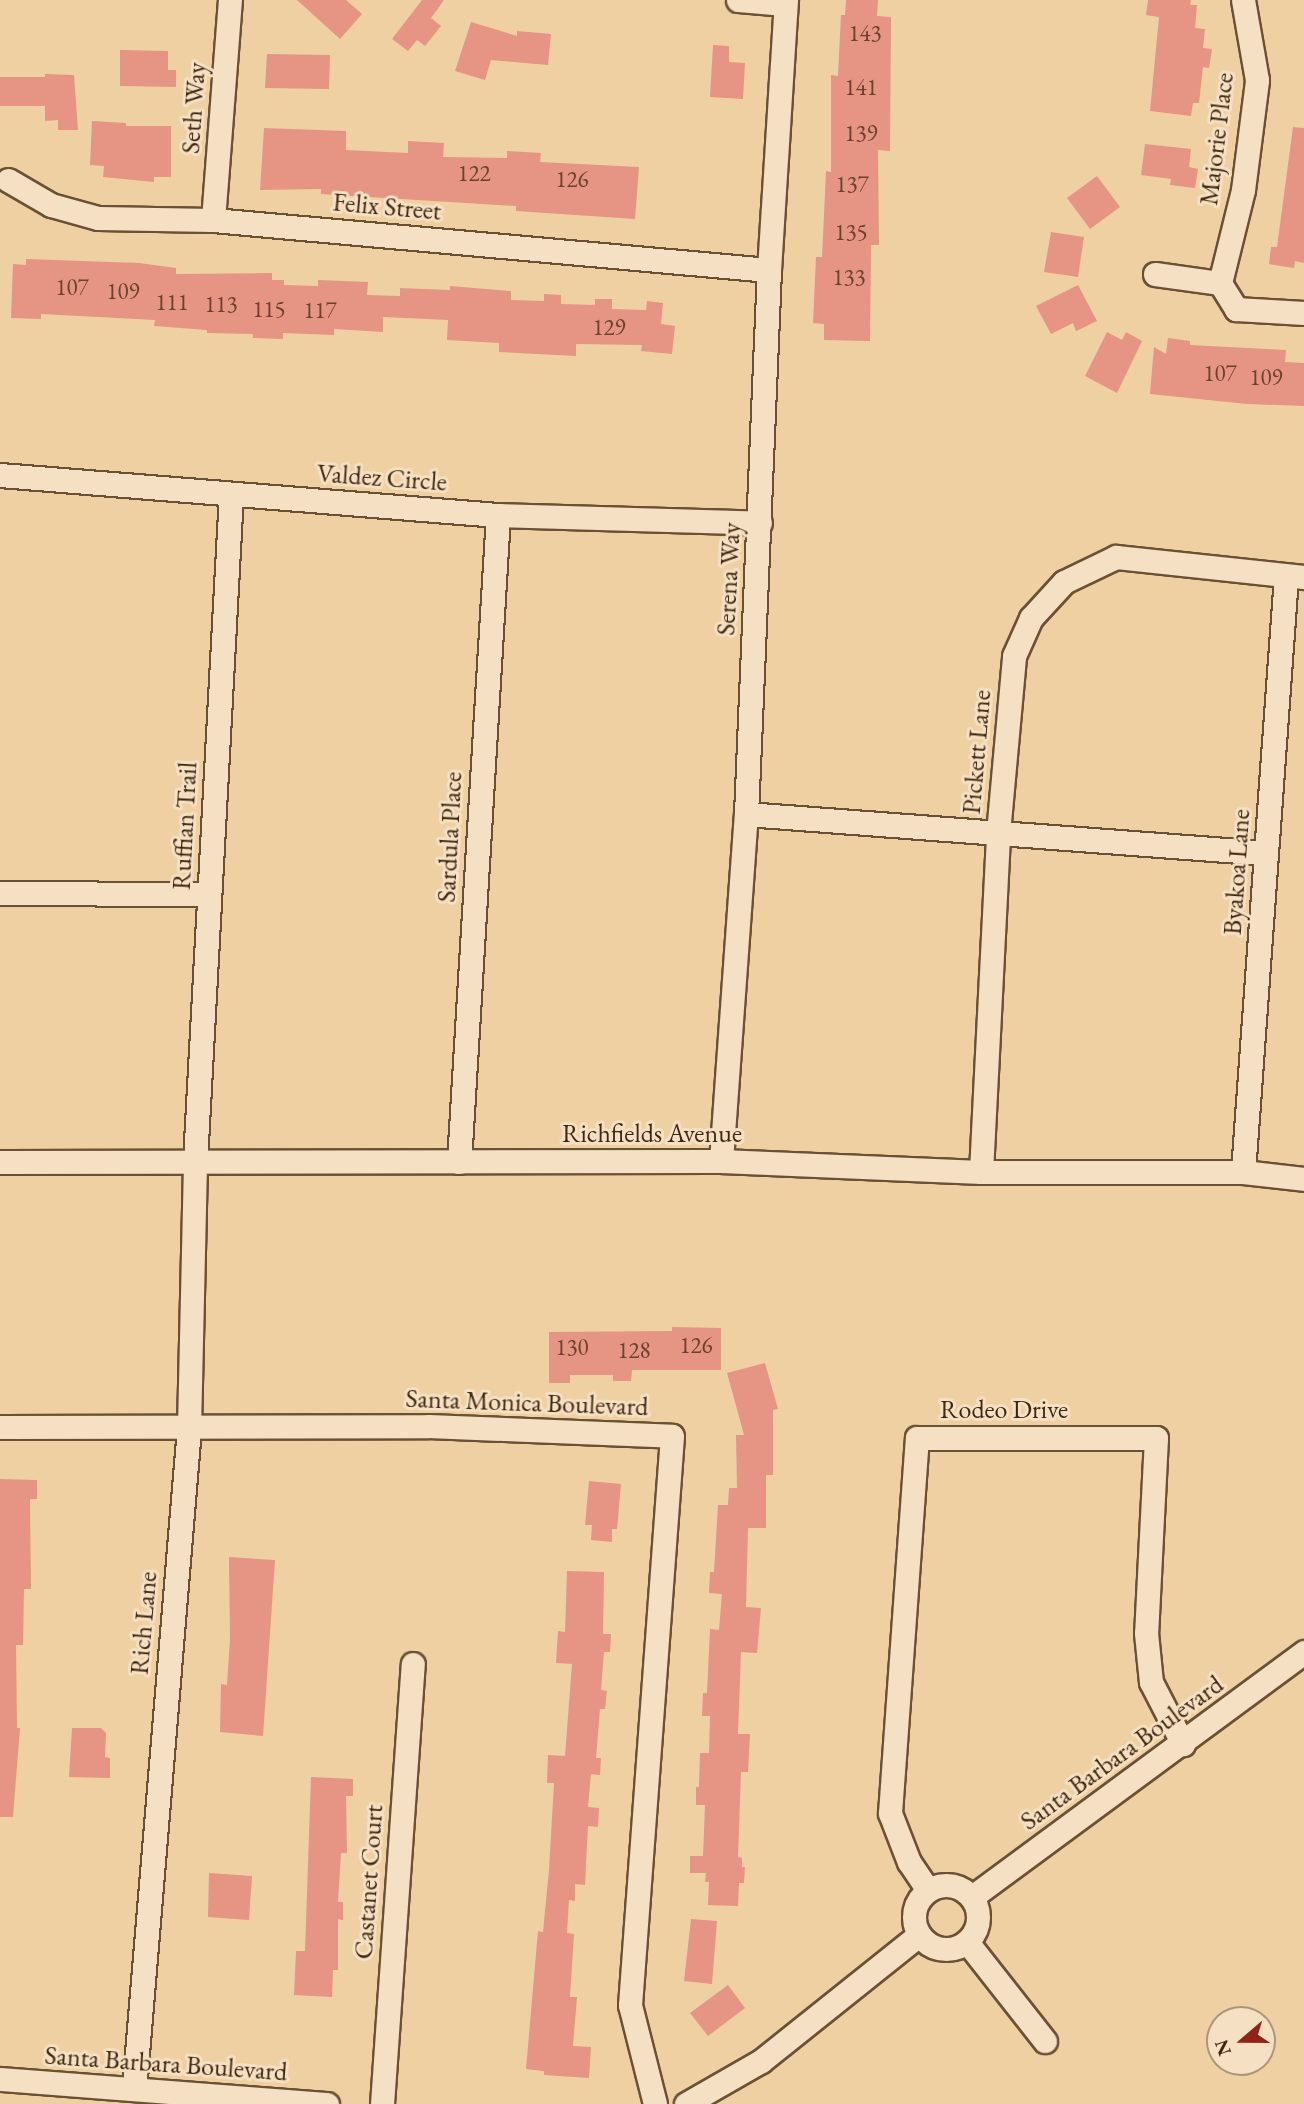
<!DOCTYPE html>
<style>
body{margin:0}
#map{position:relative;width:1304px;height:2104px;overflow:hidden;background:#efd0a2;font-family:"EB Garamond",serif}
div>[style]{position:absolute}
.building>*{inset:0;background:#e69483}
.roads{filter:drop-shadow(2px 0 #6b5134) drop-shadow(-2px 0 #6b5134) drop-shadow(0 2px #6b5134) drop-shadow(0 -2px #6b5134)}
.street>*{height:23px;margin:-11.5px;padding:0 11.5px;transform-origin:11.5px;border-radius:11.5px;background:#f5e0c3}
.street>.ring{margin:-11.5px;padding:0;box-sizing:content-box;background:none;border:23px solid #f5e0c3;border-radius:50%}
span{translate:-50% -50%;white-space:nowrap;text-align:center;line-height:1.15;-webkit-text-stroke:6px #f5e0c3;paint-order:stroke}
.number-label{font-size:23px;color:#69422c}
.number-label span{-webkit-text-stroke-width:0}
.street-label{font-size:26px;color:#3f270f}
.north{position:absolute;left:1206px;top:2006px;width:70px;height:70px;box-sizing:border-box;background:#f5e0c3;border:2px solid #ac967b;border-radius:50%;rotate:250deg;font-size:19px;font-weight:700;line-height:28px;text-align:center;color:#3f270f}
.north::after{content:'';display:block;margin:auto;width:24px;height:32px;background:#8f2418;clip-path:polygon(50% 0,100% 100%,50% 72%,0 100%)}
</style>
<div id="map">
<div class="building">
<i style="clip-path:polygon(297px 0,346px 0,362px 14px,340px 39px)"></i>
<i style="clip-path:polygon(422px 0,444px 0,431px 18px,441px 26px,425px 46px,417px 40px,408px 51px,392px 39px)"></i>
<i style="clip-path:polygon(846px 0,878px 0,877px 16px,891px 17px,890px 151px,878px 150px,879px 245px,871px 245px,870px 341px,824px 340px,824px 324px,813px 323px,816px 257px,822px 257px,826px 171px,831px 172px,831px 75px,838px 76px,841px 15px,845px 15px)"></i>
<i style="clip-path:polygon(1148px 0,1191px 0,1190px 5px,1197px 5px,1195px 28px,1205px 29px,1203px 48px,1212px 49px,1209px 68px,1203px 67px,1199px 103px,1193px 103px,1191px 116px,1150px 111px,1159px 17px,1146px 15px)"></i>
<i style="clip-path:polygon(471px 22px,517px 36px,517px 31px,551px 34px,548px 65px,491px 60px,485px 80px,455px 71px)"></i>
<i style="clip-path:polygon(713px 45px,729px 46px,729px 62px,745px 63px,743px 99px,710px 97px)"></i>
<i style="clip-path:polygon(120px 50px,168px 51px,168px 70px,176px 70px,176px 87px,120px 86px)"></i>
<i style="clip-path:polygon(267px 54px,330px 55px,329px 89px,265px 88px)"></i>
<i style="clip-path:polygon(45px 74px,74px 75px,78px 130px,58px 130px,58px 120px,45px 121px,45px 106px,0 106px,0 77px,45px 77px)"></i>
<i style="clip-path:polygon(92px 121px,126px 123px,126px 126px,171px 126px,171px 177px,154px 177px,154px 182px,103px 177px,104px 166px,90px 165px)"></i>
<i style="clip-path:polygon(1293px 127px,1304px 128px,1304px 263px,1295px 261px,1294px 268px,1269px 264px,1271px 247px,1277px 247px)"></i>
<i style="clip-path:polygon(264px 128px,346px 131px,346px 150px,408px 153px,408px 141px,444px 143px,443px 157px,507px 158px,507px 151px,541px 153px,540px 162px,639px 167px,635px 219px,516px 211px,516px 206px,321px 194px,321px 189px,260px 190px)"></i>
<i style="clip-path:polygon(1145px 144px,1191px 149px,1189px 167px,1198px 169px,1195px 188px,1170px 185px,1171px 179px,1141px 175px)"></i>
<i style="clip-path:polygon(1097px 176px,1120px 207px,1090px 229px,1067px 198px)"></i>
<i style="clip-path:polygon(1051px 232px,1084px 237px,1078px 277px,1044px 272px)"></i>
<i style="clip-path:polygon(26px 259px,139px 263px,176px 268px,176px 274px,272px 273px,272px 280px,284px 280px,284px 285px,318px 286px,318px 280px,368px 282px,367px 295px,400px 296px,400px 288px,450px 290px,450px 286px,511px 291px,511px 300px,544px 301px,544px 294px,561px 295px,561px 304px,595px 305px,595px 299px,612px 299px,612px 309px,646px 310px,647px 301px,663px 303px,661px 324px,675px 326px,672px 354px,641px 351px,642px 345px,576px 344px,576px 356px,499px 352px,499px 343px,447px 340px,448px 320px,383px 317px,383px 332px,334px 329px,334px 335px,283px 333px,283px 339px,253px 338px,253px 334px,207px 333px,207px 330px,154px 326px,155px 320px,41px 314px,41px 319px,11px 318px,13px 264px,26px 265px)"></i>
<i style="clip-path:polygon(1078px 285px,1097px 321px,1076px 331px,1073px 323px,1051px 334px,1036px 306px)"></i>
<i style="clip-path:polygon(1107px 332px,1122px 340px,1126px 332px,1142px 341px,1117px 393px,1085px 376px)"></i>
<i style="clip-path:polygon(1168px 338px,1190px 341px,1190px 345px,1286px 350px,1285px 362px,1304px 363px,1304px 406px,1247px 404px,1150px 394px,1154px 347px,1166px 354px)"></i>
<i style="clip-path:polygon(672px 1327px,721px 1328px,721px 1370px,632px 1370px,631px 1381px,613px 1381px,613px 1375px,570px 1375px,570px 1383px,549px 1383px,549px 1332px,672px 1331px)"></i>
<i style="clip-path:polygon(765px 1363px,778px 1409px,773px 1410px,773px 1475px,766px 1475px,766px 1528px,748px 1528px,746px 1607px,761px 1608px,757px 1653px,741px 1652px,738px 1734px,750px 1734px,748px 1772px,741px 1772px,738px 1857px,742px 1858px,742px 1867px,745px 1867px,744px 1883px,739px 1883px,738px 1906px,708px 1905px,709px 1882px,705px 1882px,706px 1873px,690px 1873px,690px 1856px,703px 1856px,705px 1805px,696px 1805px,696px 1787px,699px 1787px,700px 1753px,709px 1753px,710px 1716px,702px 1716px,703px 1693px,707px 1693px,710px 1629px,719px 1630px,722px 1594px,709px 1593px,710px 1572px,714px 1572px,718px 1505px,728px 1505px,729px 1488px,737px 1488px,736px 1435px,744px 1435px,727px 1373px)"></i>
<i style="clip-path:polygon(0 1479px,37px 1480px,37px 1499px,30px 1499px,31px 1589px,24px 1589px,23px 1645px,16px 1645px,17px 1728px,20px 1728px,13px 1817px,0 1817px)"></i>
<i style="clip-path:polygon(589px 1481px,621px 1484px,617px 1529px,612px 1529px,612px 1542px,591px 1540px,592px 1525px,585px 1525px)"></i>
<i style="clip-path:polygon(229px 1557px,275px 1560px,263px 1736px,220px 1732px,221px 1684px,227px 1685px,230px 1639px)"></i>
<i style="clip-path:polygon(567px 1571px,604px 1572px,603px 1634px,611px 1634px,610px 1652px,604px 1652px,601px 1690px,607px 1691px,605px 1709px,600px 1709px,596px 1758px,601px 1758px,600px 1775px,591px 1774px,588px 1807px,599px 1808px,598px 1827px,588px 1826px,585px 1885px,575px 1884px,575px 1901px,569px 1900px,567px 1933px,574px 1934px,570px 1997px,577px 1997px,573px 2046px,591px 2047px,589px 2078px,544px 2075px,544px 2071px,526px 2069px,538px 1931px,543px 1932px,549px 1870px,554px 1783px,547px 1783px,548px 1755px,565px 1756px,572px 1664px,556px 1663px,558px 1631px,565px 1632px)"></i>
<i style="clip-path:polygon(72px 1728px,101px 1728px,106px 1733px,105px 1757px,110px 1758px,110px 1778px,69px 1777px)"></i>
<i style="clip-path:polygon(311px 1777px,353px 1779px,353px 1796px,346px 1796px,347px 1853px,341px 1853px,338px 1902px,343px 1902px,343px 1920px,338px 1919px,338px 1970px,333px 1970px,332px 1997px,294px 1995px,296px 1951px,305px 1951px)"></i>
<i style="clip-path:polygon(209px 1873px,252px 1876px,249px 1920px,208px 1917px)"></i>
<i style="clip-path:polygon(691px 1919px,717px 1921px,712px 1984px,684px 1981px)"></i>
<i style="clip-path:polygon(728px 1985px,745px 2008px,708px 2036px,690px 2013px)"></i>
</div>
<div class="roads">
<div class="street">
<i style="left:738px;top:0;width:47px;rotate:4.9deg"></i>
<i style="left:8px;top:180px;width:50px;rotate:30.2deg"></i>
<i style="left:51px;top:205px;width:49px;rotate:15.5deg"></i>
<i style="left:98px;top:218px;width:115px;rotate:1deg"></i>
<i style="left:213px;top:220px;width:558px;rotate:5.14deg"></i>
<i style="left:213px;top:220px;width:221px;rotate:-85.6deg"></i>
<i style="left:1155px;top:274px;width:66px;rotate:7.9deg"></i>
<i style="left:1220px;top:283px;width:31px;rotate:58deg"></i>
<i style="left:1236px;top:309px;width:68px;rotate:3.4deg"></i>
<i style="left:1220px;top:283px;width:96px;rotate:-76.1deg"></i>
<i style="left:1243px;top:190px;width:111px;rotate:-82.7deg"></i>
<i style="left:1257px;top:80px;width:81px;rotate:-99.9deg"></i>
<i style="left:0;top:475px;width:500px;rotate:4.6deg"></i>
<i style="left:498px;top:515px;width:262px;rotate:1.7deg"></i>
<i style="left:746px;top:814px;width:521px;rotate:4.29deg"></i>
<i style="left:0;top:893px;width:209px;rotate:0.3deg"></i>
<i style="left:721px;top:1161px;width:348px;rotate:-85.9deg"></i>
<i style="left:746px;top:814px;width:544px;rotate:-87.58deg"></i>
<i style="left:769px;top:270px;width:271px;rotate:-86.4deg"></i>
<i style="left:0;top:1162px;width:721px;rotate:-0.08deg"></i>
<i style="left:721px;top:1161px;width:260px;rotate:2.4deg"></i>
<i style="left:981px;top:1172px;width:262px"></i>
<i style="left:1243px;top:1172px;width:61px;rotate:6.5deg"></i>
<i style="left:459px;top:1162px;width:648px;rotate:-86.55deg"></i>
<i style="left:981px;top:1172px;width:339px;rotate:-87.1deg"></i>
<i style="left:998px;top:833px;width:178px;rotate:-84.8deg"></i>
<i style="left:1014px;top:656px;width:42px;rotate:-65.9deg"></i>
<i style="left:1031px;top:618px;width:49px;rotate:-47.5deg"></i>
<i style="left:1064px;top:582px;width:58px;rotate:-25.7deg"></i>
<i style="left:1116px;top:557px;width:189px;rotate:6.1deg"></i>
<i style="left:1243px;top:1172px;width:598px;rotate:-85.87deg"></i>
<i style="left:0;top:1427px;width:428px;rotate:-0.1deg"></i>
<i style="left:428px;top:1426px;width:244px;rotate:2.3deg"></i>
<i style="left:672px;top:1436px;width:571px;rotate:94.22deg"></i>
<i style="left:630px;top:2005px;width:102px;rotate:75.8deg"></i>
<i class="ring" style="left:914px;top:1885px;width:41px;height:41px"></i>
<i style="left:928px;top:1890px;width:34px;rotate:-124deg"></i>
<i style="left:909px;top:1862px;width:53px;rotate:-111.2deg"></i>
<i style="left:890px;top:1813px;width:376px;rotate:-85.9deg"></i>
<i style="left:917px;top:1438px;width:239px"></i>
<i style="left:1156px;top:1438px;width:195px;rotate:92.9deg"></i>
<i style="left:1146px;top:1633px;width:49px;rotate:84.2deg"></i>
<i style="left:1151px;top:1682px;width:70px;rotate:62.7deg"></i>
<i style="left:972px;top:1897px;width:413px;rotate:-36.4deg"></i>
<i style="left:967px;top:1942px;width:126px;rotate:51.8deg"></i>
<i style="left:0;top:2079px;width:328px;rotate:4.4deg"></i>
<i style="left:134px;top:2089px;width:663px;rotate:-85.24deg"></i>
<i style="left:189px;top:1428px;width:267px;rotate:-88.7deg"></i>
<i style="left:195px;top:1161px;width:667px;rotate:-86.91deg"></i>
<i style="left:382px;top:2104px;width:441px;rotate:-86deg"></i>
<i style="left:686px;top:2104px;width:86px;rotate:-29.8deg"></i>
<i style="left:761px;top:2061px;width:202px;rotate:-38.6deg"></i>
</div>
</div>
<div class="number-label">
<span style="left:865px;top:33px">143</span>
<span style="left:861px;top:87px">141</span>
<span style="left:861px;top:133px">139</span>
<span style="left:474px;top:173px">122</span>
<span style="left:572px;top:179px">126</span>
<span style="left:852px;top:184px">137</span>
<span style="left:851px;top:232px">135</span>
<span style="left:849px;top:277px">133</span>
<span style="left:72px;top:287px">107</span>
<span style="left:123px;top:291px">109</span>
<span style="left:172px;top:302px">111</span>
<span style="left:221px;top:304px">113</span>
<span style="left:269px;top:309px">115</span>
<span style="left:320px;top:310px">117</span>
<span style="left:609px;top:327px">129</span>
<span style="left:1220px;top:373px">107</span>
<span style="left:1266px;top:377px">109</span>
<span style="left:696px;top:1345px">126</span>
<span style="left:572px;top:1347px">130</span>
<span style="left:634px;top:1350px">128</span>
</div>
<div class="street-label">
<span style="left:194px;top:108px;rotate:-86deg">Seth Way</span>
<span style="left:1217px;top:139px;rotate:-83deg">Majorie Place</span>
<span style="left:387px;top:207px;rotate:5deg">Felix Street</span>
<span style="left:382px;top:478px;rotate:4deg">Valdez Circle</span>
<span style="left:729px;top:579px;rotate:-87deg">Serena Way</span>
<span style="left:977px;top:752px;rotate:-85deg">Pickett Lane</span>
<span style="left:185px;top:826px;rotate:-87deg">Ruffian Trail</span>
<span style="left:450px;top:837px;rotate:-87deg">Sardula Place</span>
<span style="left:1237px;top:872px;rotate:-86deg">Byakoa Lane</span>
<span style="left:652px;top:1134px">Richfields Avenue</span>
<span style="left:527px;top:1403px;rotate:2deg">Santa Monica Boulevard</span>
<span style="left:1004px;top:1410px">Rodeo Drive</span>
<span style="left:144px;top:1623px;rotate:-85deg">Rich Lane</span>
<span style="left:1122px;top:1753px;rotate:-36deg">Santa Barbara Boulevard</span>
<span style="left:369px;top:1882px;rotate:-86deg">Castanet Court</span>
<span style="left:166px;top:2064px;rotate:4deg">Santa Barbara Boulevard</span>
</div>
<div class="north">N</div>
</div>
